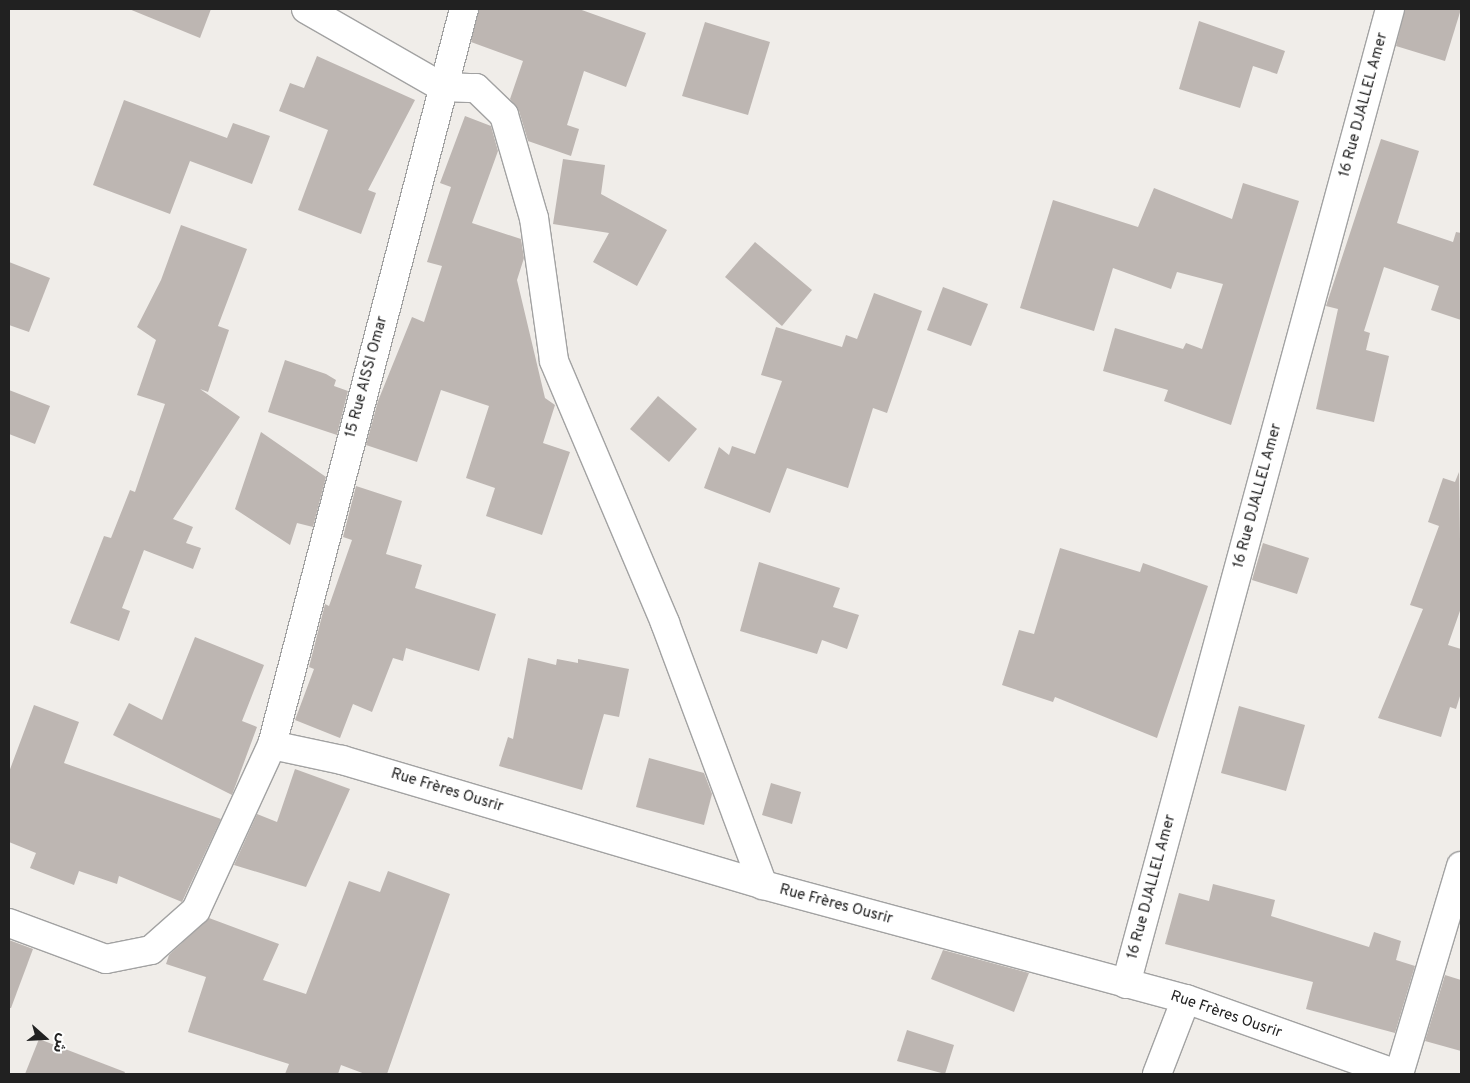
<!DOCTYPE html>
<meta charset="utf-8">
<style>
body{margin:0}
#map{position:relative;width:1470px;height:1083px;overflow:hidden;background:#f0ede9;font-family:Overpass,"Noto Sans Arabic",sans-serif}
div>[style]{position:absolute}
.building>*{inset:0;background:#bdb6b2}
.roads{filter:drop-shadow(1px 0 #a2a2a2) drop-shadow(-1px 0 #a2a2a2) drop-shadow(0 1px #a2a2a2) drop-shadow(0 -1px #a2a2a2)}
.street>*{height:28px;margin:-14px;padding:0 14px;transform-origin:14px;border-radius:14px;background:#fff}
span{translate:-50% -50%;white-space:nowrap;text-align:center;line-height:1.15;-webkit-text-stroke:4px #fff;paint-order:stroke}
.street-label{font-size:15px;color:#212121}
.frame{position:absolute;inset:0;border:10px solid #212121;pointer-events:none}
.north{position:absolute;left:20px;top:1013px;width:50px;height:50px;-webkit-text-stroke:4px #fff;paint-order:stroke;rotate:109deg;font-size:14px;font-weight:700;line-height:20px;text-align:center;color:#212121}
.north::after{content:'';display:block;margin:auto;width:18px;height:22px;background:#212121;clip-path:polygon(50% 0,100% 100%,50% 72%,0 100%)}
</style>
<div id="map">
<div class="building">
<i style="clip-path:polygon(129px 9px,211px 9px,200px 38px)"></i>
<i style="clip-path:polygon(479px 9px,579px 9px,646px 33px,626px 87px,584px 71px,567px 125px,579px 129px,571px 156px,528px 141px,519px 111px,510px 99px,523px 61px,471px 42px)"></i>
<i style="clip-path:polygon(1405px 9px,1461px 9px,1445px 61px,1396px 46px)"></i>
<i style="clip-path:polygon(1199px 21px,1285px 51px,1277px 74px,1253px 66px,1240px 108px,1179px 89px)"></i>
<i style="clip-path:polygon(705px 22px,770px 42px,748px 115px,682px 96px)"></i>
<i style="clip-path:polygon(317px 56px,415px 100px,368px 190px,376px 193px,361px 234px,298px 210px,328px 130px,279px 111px,290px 83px,304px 88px)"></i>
<i style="clip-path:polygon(124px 100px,227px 138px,233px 123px,270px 136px,252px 184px,190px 161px,170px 214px,93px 185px)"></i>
<i style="clip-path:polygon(465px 116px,491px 126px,498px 151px,472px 223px,521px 239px,524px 258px,517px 280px,545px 398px,555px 405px,543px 443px,570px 452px,542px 535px,486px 516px,495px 488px,466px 478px,489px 406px,441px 390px,417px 462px,366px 445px,378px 401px,412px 317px,424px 322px,442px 266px,427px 262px,451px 187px,440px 183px)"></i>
<i style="clip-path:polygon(1381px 139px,1419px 151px,1397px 223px,1453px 242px,1456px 232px,1461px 233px,1461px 320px,1431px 310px,1439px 286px,1384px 267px,1364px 331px,1370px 333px,1366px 350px,1389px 356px,1374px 422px,1316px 409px,1338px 309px,1326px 306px)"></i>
<i style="clip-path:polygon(563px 159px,605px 165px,601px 194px,667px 230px,637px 286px,593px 262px,609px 233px,553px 224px)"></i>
<i style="clip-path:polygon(1243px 183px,1299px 201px,1231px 425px,1164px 401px,1168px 390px,1103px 371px,1115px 328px,1183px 349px,1186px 343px,1202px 349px,1223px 284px,1177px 272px,1171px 289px,1113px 268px,1094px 331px,1020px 308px,1053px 200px,1138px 227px,1154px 188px,1232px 219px)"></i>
<i style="clip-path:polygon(181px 225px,247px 249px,218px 326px,229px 330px,208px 392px,200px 389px,240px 417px,173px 519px,193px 527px,186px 543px,201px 548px,193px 569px,144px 550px,122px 608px,130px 611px,119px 641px,70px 623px,104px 536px,111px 538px,130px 490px,135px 492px,165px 404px,137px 395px,156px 340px,137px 327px,161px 280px)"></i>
<i style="clip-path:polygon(755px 242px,812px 290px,782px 326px,725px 277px)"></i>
<i style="clip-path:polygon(9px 262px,50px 278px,29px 332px,9px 325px)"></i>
<i style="clip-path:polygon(943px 287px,988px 304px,971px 346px,927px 330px)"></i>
<i style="clip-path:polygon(874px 293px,922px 311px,887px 413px,873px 408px,848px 488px,787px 468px,770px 513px,704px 488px,719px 447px,729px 455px,732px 446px,755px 454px,782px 381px,761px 375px,776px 327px,842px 347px,846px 335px,857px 339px)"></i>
<i style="clip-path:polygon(285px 360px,326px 374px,336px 380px,334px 386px,348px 391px,337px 435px,268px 412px)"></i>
<i style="clip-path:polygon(9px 390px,50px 406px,35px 444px,9px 434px)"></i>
<i style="clip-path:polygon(658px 396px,697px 429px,669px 462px,630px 429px)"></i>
<i style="clip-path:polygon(261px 432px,326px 477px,313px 527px,297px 523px,290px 545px,235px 509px)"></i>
<i style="clip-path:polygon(1459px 472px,1461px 608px,1448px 645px,1461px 649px,1461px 693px,1456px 709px,1450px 707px,1441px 737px,1378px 718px,1423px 609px,1410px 605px,1439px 526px,1428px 522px,1443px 478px,1455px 482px)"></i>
<i style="clip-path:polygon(356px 486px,402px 501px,386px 554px,422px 565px,415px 588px,496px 614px,479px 671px,406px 648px,403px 661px,393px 658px,372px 712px,353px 704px,340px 738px,295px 720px,314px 669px,309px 667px,325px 604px,329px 606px,352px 540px,343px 537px)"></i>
<i style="clip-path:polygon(1263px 543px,1309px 558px,1297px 594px,1252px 580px)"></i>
<i style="clip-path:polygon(1060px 548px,1140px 572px,1143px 563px,1208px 586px,1157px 738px,1055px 697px,1053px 702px,1002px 685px,1019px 630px,1034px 634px)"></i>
<i style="clip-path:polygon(759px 562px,840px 588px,833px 607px,859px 615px,847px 649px,822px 640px,817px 654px,740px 631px)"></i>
<i style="clip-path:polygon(195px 637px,264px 665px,242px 721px,257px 727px,232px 795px,113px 735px,129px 703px,162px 720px)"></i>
<i style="clip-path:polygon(528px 658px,556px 665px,557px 659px,578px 663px,578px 659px,629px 669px,619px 717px,604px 714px,582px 790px,499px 766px,508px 737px,513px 739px)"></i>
<i style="clip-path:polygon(34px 705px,79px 722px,64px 763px,221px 819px,182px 902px,119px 876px,117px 884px,79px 871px,74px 885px,30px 868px,36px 853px,9px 842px,9px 772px)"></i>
<i style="clip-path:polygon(1239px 706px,1305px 725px,1286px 791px,1221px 773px)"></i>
<i style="clip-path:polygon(649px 758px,704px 773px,712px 794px,704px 825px,636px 807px)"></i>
<i style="clip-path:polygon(295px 769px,350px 789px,306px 887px,234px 865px,257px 814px,277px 822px)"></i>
<i style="clip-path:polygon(771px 783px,801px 792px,792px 824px,762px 815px)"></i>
<i style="clip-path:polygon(388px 871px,450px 894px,387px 1074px,365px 1074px,341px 1065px,338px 1074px,285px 1074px,289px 1064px,188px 1032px,206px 977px,166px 964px,169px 955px,209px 918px,279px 944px,263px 980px,306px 994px,349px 881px,380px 892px)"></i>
<i style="clip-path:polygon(1213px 884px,1275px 900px,1271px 916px,1369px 947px,1374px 932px,1401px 941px,1396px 960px,1415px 966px,1395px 1033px,1306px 1009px,1313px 982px,1165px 944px,1179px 893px,1209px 901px)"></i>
<i style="clip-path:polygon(9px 940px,33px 949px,11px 1008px,9px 1008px)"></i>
<i style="clip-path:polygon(943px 950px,1029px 973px,1014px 1012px,931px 979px)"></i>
<i style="clip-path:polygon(1445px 975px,1461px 980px,1461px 1051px,1425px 1041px)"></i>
<i style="clip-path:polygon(907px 1030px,954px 1045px,945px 1074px,897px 1061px)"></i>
<i style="clip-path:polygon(39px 1039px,125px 1072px,124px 1074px,25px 1074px)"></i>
</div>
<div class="roads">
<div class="street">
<i style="left:306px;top:9px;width:157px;rotate:29.8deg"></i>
<i style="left:442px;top:87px;width:34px;rotate:2deg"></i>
<i style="left:476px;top:88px;width:39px;rotate:44deg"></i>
<i style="left:504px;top:115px;width:107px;rotate:73.8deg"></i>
<i style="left:534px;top:218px;width:144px;rotate:82deg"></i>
<i style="left:554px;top:361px;width:285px;rotate:67deg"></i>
<i style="left:665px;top:623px;width:280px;rotate:69.5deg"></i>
<i style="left:272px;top:745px;width:72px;rotate:12.1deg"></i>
<i style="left:342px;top:760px;width:439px;rotate:16.5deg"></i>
<i style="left:763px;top:885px;width:438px;rotate:15.1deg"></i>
<i style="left:1186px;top:999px;width:224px;rotate:19.6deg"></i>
<i style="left:9px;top:923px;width:103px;rotate:20.4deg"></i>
<i style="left:106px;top:959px;width:46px;rotate:-11.3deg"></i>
<i style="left:151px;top:950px;width:60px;rotate:-41.6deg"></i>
<i style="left:196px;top:910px;width:182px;rotate:-65.3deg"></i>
<i style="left:272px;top:745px;width:761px;rotate:-75.38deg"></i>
<i style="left:1126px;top:984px;width:1010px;rotate:-74.85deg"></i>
<i style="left:1157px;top:1074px;width:80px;rotate:-68.9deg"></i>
<i style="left:1399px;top:1074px;width:217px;rotate:-73.4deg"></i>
</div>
</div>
<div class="street-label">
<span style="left:1364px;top:105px;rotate:-75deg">16 Rue DJALLEL Amer</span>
<span style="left:367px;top:377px;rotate:-75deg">15 Rue AISSI Omar</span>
<span style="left:1258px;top:496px;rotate:-75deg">16 Rue DJALLEL Amer</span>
<span style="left:447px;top:791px;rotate:17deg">Rue Frères Ousrir</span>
<span style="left:1152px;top:887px;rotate:-75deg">16 Rue DJALLEL Amer</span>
<span style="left:836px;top:905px;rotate:15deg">Rue Frères Ousrir</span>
<span style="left:1226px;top:1015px;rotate:19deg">Rue Frères Ousrir</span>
</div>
<div class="frame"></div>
<div class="north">ش</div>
</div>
